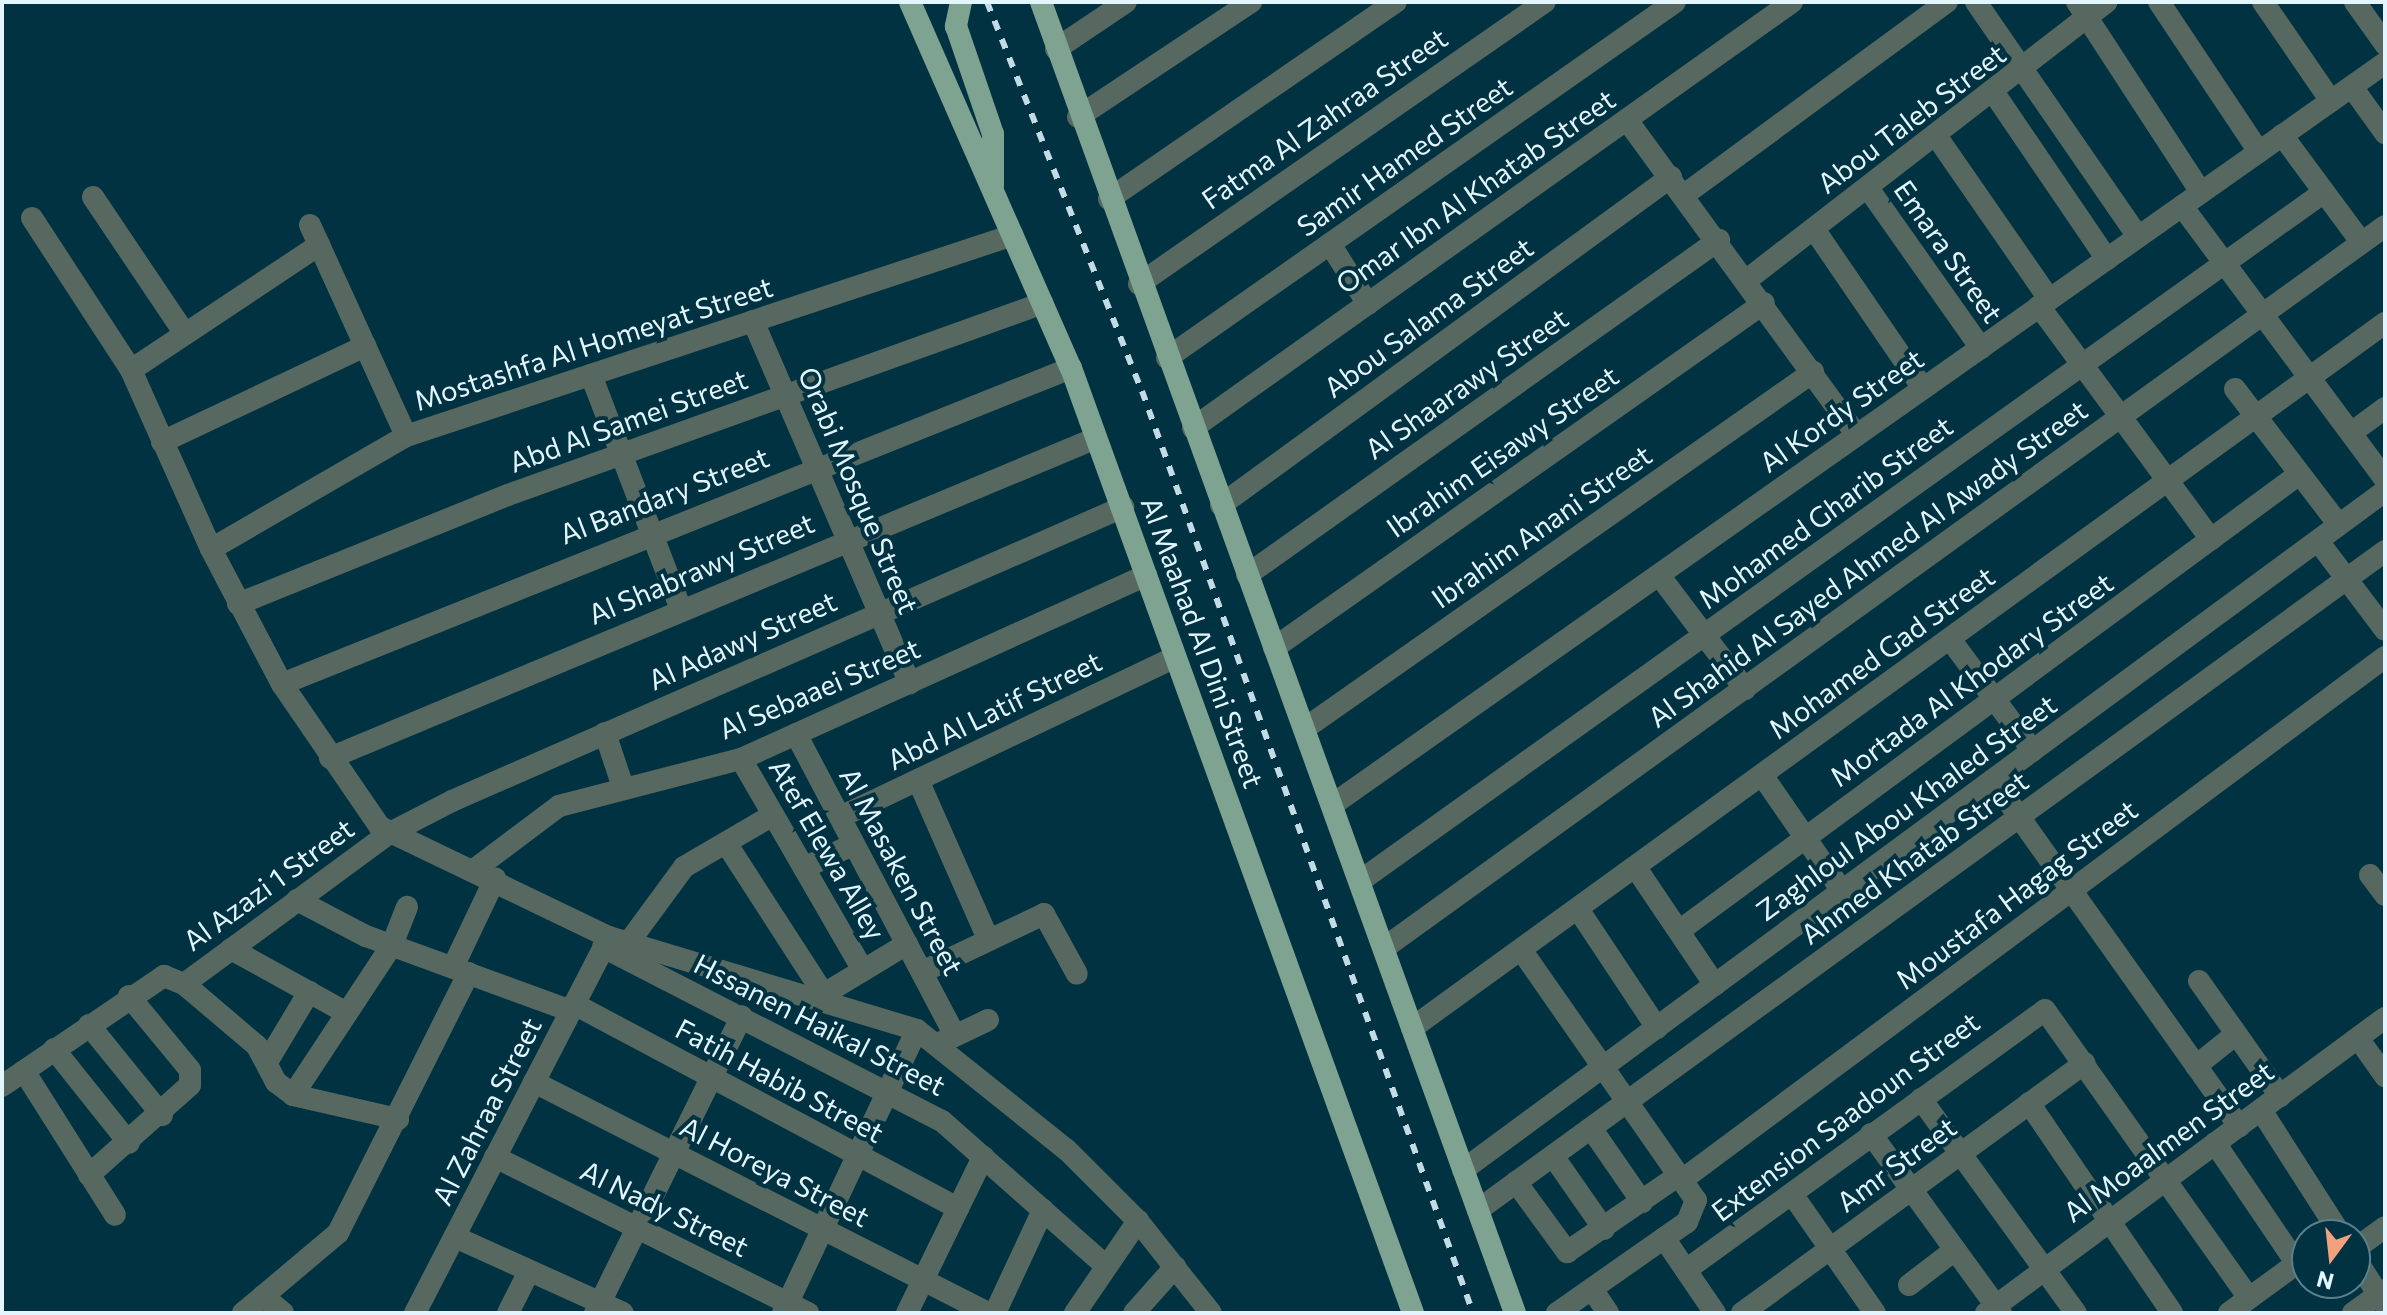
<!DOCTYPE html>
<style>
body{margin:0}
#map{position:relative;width:2387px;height:1315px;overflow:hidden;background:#003242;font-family:Commissioner,sans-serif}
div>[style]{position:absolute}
.minor>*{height:22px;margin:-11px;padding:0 11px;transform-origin:11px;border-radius:11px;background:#56685f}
.primary>*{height:22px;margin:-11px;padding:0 11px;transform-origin:11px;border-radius:11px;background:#7ea391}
.rail>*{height:6px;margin-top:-3px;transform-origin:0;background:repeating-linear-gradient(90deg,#c3dbe4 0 10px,transparent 0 20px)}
span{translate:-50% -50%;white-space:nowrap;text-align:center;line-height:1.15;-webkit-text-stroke:8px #003242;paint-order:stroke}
.street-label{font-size:28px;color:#e3f6fe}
.frame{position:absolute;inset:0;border:4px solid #e3f6fe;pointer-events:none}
.north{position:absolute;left:2291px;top:1219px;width:80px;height:80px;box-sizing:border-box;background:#003242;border:2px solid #5b808d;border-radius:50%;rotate:195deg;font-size:22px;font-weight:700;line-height:32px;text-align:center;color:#e3f6fe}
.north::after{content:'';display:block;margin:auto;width:28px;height:36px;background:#f2a17e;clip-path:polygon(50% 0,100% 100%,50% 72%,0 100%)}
</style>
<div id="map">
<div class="minor">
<i style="left:1976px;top:2px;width:285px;rotate:55.4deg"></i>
<i style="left:2077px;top:2px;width:227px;rotate:56.9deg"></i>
<i style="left:2159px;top:2px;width:180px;rotate:56.3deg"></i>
<i style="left:2263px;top:2px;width:120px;rotate:55.5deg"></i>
<i style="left:2355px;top:2px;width:52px;rotate:54.5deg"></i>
<i style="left:1056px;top:49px;width:84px;rotate:-33.9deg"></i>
<i style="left:2352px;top:87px;width:57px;rotate:54.3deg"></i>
<i style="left:1994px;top:93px;width:201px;rotate:55.8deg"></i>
<i style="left:1078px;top:117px;width:208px;rotate:-33.6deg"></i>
<i style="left:1627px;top:120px;width:390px;rotate:53.9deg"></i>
<i style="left:2282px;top:135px;width:134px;rotate:53.5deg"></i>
<i style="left:1937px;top:137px;width:197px;rotate:55.3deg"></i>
<i style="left:1868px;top:188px;width:196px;rotate:54.8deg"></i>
<i style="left:1684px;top:195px;width:326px;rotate:-36.3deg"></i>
<i style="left:93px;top:197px;width:165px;rotate:56.1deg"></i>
<i style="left:1109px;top:199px;width:348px;rotate:-34.5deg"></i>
<i style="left:2182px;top:206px;width:340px;rotate:53.4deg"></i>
<i style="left:32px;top:218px;width:181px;rotate:56.9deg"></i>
<i style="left:131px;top:370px;width:196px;rotate:65.9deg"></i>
<i style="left:211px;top:549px;width:153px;rotate:62.3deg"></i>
<i style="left:282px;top:684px;width:173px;rotate:55.6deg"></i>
<i style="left:380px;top:827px;width:254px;rotate:25.7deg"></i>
<i style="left:609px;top:937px;width:322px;rotate:16.8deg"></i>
<i style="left:917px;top:1030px;width:192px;rotate:38.7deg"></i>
<i style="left:1067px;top:1150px;width:100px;rotate:45deg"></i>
<i style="left:1138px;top:1221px;width:117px;rotate:51.6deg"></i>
<i style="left:310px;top:225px;width:232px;rotate:65.5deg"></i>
<i style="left:1814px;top:229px;width:193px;rotate:55.6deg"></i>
<i style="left:1330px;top:244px;width:71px;rotate:57.7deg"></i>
<i style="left:1748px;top:279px;width:453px;rotate:-37.7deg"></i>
<i style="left:1139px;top:284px;width:494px;rotate:-34.8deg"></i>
<i style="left:2039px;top:306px;width:290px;rotate:53.6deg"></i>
<i style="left:753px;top:321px;width:395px;rotate:66.6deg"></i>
<i style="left:1167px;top:358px;width:620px;rotate:-35.02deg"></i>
<i style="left:131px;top:370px;width:226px;rotate:-33.6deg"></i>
<i style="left:591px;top:375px;width:248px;rotate:69deg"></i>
<i style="left:2235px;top:389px;width:171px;rotate:52.6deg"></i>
<i style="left:1193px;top:428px;width:735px;rotate:-35.42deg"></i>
<i style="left:2351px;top:433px;width:42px;rotate:-36.3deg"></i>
<i style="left:162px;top:442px;width:225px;rotate:-25.3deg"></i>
<i style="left:1221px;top:505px;width:557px;rotate:-36.09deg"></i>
<i style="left:2318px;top:541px;width:111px;rotate:53deg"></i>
<i style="left:211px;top:549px;width:225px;rotate:-30.1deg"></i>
<i style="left:406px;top:436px;width:639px;rotate:-18.32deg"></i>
<i style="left:1247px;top:575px;width:579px;rotate:-35.37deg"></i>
<i style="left:1659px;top:575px;width:143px;rotate:53deg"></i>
<i style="left:238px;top:604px;width:291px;rotate:-22deg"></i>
<i style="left:508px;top:495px;width:568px;rotate:-19.74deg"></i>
<i style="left:1950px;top:639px;width:139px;rotate:53.5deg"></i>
<i style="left:1274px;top:648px;width:599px;rotate:-35.15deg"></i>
<i style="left:282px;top:684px;width:850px;rotate:-21.83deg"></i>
<i style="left:1304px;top:729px;width:622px;rotate:-35.04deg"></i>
<i style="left:605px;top:733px;width:57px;rotate:71.6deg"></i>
<i style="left:796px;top:734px;width:341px;rotate:62.2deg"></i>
<i style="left:330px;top:758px;width:830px;rotate:-22.67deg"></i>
<i style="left:741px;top:759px;width:244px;rotate:60deg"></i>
<i style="left:1762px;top:775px;width:141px;rotate:55.4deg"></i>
<i style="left:918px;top:780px;width:174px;rotate:66.2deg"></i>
<i style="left:1993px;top:780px;width:425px;rotate:54.6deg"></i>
<i style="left:1332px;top:805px;width:1288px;rotate:-35.17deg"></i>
<i style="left:840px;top:817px;width:371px;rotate:-25.5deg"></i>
<i style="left:726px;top:843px;width:189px;rotate:57.1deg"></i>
<i style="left:804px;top:868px;width:55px;rotate:-25.6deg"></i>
<i style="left:1636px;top:868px;width:141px;rotate:56deg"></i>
<i style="left:475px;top:869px;width:105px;rotate:-36.9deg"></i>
<i style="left:559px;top:806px;width:188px;rotate:-14.5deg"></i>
<i style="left:741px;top:759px;width:445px;rotate:-24.4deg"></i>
<i style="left:2370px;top:875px;width:25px;rotate:53deg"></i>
<i style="left:1360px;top:881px;width:1185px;rotate:-35.55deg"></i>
<i style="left:297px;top:900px;width:78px;rotate:27.6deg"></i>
<i style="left:366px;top:936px;width:218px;rotate:20.1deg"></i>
<i style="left:1578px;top:909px;width:143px;rotate:56.4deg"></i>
<i style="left:1679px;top:931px;width:769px;rotate:-36.38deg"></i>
<i style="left:629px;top:942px;width:93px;rotate:-53.7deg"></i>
<i style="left:684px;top:867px;width:103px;rotate:-30.3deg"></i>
<i style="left:603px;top:947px;width:381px;rotate:27.2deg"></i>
<i style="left:942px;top:1121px;width:217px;rotate:41.5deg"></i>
<i style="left:1384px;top:948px;width:1234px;rotate:-35.8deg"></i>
<i style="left:231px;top:949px;width:132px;rotate:28.9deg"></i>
<i style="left:1522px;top:951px;width:304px;rotate:55.1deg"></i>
<i style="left:1696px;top:1200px;width:24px;rotate:112deg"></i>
<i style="left:1687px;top:1222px;width:159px;rotate:145deg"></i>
<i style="left:453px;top:967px;width:98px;rotate:-64.5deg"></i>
<i style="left:922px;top:972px;width:135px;rotate:-25.4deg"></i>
<i style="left:1044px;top:914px;width:68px;rotate:61.2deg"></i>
<i style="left:2199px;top:981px;width:141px;rotate:54.8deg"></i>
<i style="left:184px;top:984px;width:253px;rotate:-36.3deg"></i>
<i style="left:388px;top:834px;width:72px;rotate:-27.3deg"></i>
<i style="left:452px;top:801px;width:733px;rotate:-23.66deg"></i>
<i style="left:824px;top:994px;width:97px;rotate:-31.1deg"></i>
<i style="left:574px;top:1004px;width:435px;rotate:28deg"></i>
<i style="left:89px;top:1025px;width:116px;rotate:51deg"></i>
<i style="left:1412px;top:1028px;width:1202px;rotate:-35.93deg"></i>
<i style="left:2358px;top:1038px;width:47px;rotate:54.6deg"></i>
<i style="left:942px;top:1042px;width:51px;rotate:-25.6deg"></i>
<i style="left:54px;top:1049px;width:120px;rotate:51.4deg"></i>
<i style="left:267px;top:1062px;width:82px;rotate:-59deg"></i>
<i style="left:2196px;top:1066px;width:51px;rotate:-38.7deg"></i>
<i style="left:24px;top:1071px;width:170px;rotate:57.7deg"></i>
<i style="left:534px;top:1082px;width:509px;rotate:26.97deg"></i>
<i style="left:2px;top:1086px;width:196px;rotate:-34.2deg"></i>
<i style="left:164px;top:976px;width:22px;rotate:22deg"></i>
<i style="left:184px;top:984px;width:96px;rotate:40.3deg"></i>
<i style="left:257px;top:1046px;width:41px;rotate:62.2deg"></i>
<i style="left:276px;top:1082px;width:21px;rotate:37deg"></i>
<i style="left:293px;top:1095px;width:108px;rotate:12.9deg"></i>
<i style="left:293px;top:1095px;width:180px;rotate:-56.6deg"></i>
<i style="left:392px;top:945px;width:41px;rotate:-68.5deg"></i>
<i style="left:1921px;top:1099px;width:264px;rotate:54.1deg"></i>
<i style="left:2029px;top:1103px;width:254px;rotate:55.7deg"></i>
<i style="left:2261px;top:1110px;width:148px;rotate:57.4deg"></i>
<i style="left:1591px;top:1128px;width:90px;rotate:55.4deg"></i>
<i style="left:1871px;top:1134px;width:221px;rotate:54deg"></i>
<i style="left:2215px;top:1143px;width:146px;rotate:55.9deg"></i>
<i style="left:1553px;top:1156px;width:89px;rotate:55.1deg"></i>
<i style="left:495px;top:1157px;width:350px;rotate:26.5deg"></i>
<i style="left:1463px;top:1170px;width:1145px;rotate:-36.37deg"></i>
<i style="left:89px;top:1175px;width:135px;rotate:-41.7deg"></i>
<i style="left:190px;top:1085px;width:15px;rotate:-90deg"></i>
<i style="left:190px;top:1070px;width:96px;rotate:-129.5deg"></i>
<i style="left:1682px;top:1180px;width:876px;rotate:-36.65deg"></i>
<i style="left:1516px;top:1182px;width:87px;rotate:53.9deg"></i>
<i style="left:1567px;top:1252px;width:136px;rotate:-34.5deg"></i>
<i style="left:1792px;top:1194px;width:145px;rotate:55.1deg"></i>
<i style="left:1478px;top:1210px;width:1121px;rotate:-36deg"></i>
<i style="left:455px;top:1237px;width:184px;rotate:24.3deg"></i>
<i style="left:1664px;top:1238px;width:91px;rotate:55.8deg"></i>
<i style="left:2355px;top:1249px;width:37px;rotate:-36deg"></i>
<i style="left:2355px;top:1258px;width:56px;rotate:57.4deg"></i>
<i style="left:1686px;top:1270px;width:443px;rotate:-35.9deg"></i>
<i style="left:2045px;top:1010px;width:353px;rotate:54.7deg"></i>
<i style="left:1909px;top:1285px;width:58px;rotate:-37.3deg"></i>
<i style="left:1592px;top:1289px;width:29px;rotate:56deg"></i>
<i style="left:263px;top:1296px;width:26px;rotate:40deg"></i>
<i style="left:243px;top:1313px;width:124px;rotate:-40.1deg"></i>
<i style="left:338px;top:1233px;width:291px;rotate:-63.3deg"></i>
<i style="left:415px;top:1313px;width:423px;rotate:-62.7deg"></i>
<i style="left:508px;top:1313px;width:47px;rotate:-63.4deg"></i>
<i style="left:595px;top:1313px;width:331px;rotate:-63.7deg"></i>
<i style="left:783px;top:1313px;width:313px;rotate:-64.7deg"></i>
<i style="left:907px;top:1313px;width:174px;rotate:-64deg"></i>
<i style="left:995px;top:1313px;width:114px;rotate:-65deg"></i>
<i style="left:1075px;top:1313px;width:112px;rotate:-55.6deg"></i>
<i style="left:1134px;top:1313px;width:62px;rotate:-48.3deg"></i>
<i style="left:1742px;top:1313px;width:424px;rotate:-36.1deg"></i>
<i style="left:1986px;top:1313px;width:496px;rotate:-36.5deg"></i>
<i style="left:2229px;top:1313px;width:97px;rotate:-36.2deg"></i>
<i style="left:2353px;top:1313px;width:39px;rotate:-36deg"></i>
</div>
<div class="primary">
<i style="left:910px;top:2px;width:400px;rotate:66.3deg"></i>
<i style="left:1071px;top:368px;width:1005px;rotate:70.1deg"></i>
<i style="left:961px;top:2px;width:25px;rotate:102deg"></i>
<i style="left:956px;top:26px;width:114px;rotate:71.1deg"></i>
<i style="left:993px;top:134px;width:51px;rotate:90deg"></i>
<i style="left:1041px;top:2px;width:1394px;rotate:70.12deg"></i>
</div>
<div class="rail">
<i style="left:987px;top:2px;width:419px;rotate:68.3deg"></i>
<i style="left:1142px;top:391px;width:980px;rotate:70.25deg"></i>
</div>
<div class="street-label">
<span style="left:1324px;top:118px;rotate:-35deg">Fatma Al Zahraa Street</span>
<span style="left:1911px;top:118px;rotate:-37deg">Abou Taleb Street</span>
<span style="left:1404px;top:156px;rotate:-35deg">Samir Hamed Street</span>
<span style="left:1475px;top:191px;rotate:-35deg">Omar Ibn Al Khatab Street</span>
<span style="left:1949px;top:251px;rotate:55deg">Emara Street</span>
<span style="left:1428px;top:317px;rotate:-36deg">Abou Salama Street</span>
<span style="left:593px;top:343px;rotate:-18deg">Mostashfa Al Homeyat Street</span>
<span style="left:1466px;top:383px;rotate:-35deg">Al Shaarawy Street</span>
<span style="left:1841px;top:410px;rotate:-35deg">Al Kordy Street</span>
<span style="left:628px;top:420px;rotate:-20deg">Abd Al Samei Street</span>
<span style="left:1502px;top:451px;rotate:-35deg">Ibrahim Eisawy Street</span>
<span style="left:859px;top:490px;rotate:67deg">Orabi Mosque Street</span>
<span style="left:664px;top:495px;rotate:-21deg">Al Bandary Street</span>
<span style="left:1825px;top:512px;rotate:-36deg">Mohamed Gharib Street</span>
<span style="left:1541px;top:526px;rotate:-35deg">Ibrahim Anani Street</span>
<span style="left:1867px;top:563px;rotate:-36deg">Al Shahid Al Sayed Ahmed Al Awady Street</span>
<span style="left:701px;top:568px;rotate:-23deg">Al Shabrawy Street</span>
<span style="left:742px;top:640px;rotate:-24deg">Al Adawy Street</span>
<span style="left:1203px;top:642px;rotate:70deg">Al Maahad Al Dini Street</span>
<span style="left:1881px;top:652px;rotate:-36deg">Mohamed Gad Street</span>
<span style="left:1971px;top:679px;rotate:-36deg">Mortada Al Khodary Street</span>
<span style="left:819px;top:688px;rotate:-23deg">Al Sebaaei Street</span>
<span style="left:994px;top:710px;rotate:-26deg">Abd Al Latif Street</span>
<span style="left:1906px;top:807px;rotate:-36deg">Zaghloul Abou Khaled Street</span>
<span style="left:828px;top:849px;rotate:60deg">Atef Elewa Alley</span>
<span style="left:1914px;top:857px;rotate:-36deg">Ahmed Khatab Street</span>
<span style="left:902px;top:871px;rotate:62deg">Al Masaken Street</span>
<span style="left:268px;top:884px;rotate:-36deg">Al Azazi 1 Street</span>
<span style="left:2016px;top:894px;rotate:-37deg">Moustafa Hagag Street</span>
<span style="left:820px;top:1024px;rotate:27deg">Hssanen Haikal Street</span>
<span style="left:780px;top:1080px;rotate:28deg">Fatih Habib Street</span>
<span style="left:486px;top:1111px;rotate:-63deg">Al Zahraa Street</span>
<span style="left:1845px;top:1116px;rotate:-37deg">Extension Saadoun Street</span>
<span style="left:2168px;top:1141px;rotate:-36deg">Al Moaalmen Street</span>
<span style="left:1896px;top:1164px;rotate:-36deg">Amr Street</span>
<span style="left:775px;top:1171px;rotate:27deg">Al Horeya Street</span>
<span style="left:665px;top:1208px;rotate:26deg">Al Nady Street</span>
</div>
<div class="frame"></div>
<div class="north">N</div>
</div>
